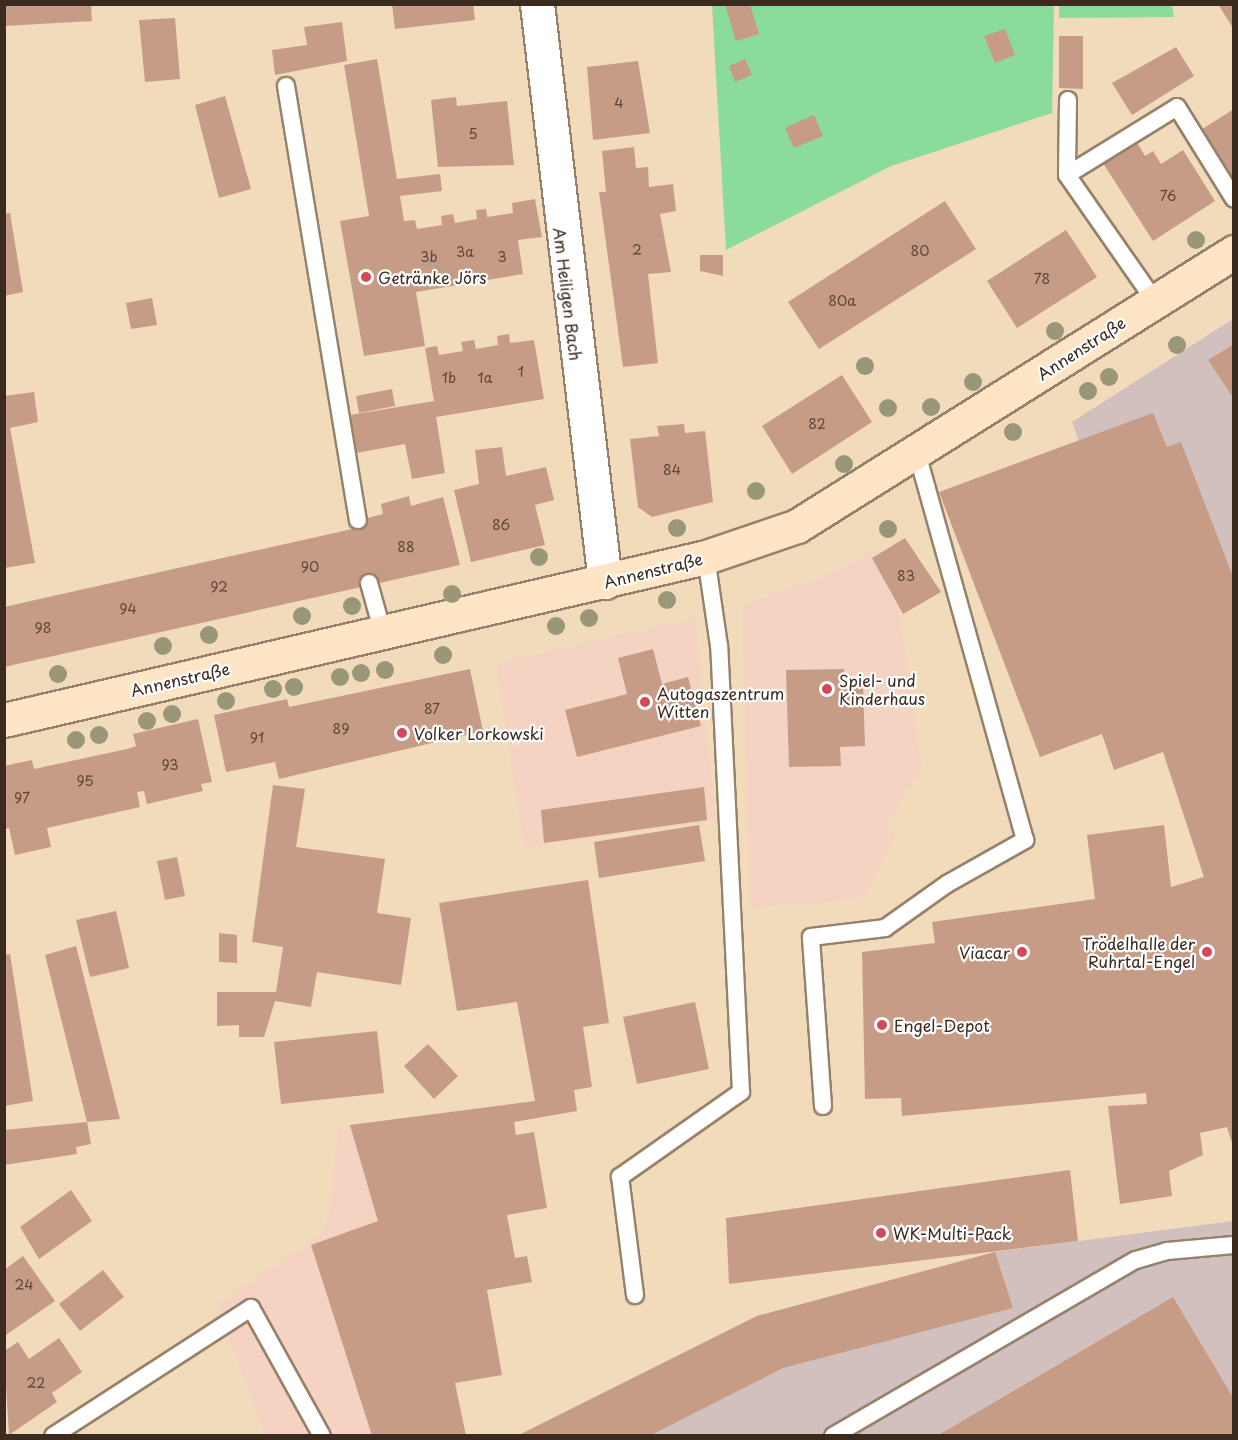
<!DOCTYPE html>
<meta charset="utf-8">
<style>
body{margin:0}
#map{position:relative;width:1238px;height:1440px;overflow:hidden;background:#f1dbbb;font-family:"Playpen Sans",sans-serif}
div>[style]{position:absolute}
.built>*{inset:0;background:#f5d3c2}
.industrial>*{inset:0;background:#d1c0bd}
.green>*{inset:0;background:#8bdb9a}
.building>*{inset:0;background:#c79c86}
.roads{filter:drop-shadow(2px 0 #96826c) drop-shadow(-2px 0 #96826c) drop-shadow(0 2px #96826c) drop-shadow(0 -2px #96826c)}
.lane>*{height:16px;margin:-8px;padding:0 8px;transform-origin:8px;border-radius:8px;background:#fff}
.street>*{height:33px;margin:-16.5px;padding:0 16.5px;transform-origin:16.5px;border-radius:16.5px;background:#fff}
.secondary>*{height:33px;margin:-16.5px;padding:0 16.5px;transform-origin:16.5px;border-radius:16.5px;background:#fde5c5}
.trees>*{width:18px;height:18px;margin:-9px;border-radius:50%;background:#9a9779}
.dots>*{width:16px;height:16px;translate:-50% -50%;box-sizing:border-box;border:3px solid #fff;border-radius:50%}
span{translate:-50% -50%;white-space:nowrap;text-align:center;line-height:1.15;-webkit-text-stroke:4.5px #fff;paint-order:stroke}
.number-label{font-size:14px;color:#5e4638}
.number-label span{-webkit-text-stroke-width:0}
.poi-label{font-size:16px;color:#3b2a1e}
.left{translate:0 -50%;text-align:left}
.right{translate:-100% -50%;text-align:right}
.street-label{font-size:16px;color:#3b2a1e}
.frame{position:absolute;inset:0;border:6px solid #3b2a1e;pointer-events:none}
</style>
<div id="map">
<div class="built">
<i style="clip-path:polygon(869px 553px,897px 597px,922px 768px,885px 827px,896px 835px,864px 898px,750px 909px,742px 605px,811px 581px)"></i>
<i style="clip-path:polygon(695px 618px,716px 821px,524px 847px,496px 663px)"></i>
<i style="clip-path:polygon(409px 1117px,466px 1435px,265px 1435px,217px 1304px,320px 1235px,330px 1210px,338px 1127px)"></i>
</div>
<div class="industrial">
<i style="clip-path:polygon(1233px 319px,1233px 867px,1072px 422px)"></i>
<i style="clip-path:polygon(1233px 1221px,1233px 1435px,517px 1436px,757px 1316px,995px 1252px)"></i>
</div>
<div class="green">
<i style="clip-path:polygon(712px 5px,1054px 5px,1052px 113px,891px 166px,726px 250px)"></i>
<i style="clip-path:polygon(1059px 5px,1172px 5px,1174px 17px,1059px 18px)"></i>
</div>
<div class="building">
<i style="clip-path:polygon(4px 4px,91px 4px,92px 21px,4px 26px)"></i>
<i style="clip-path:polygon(392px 4px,473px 4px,475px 20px,395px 29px)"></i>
<i style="clip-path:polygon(725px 4px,750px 4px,759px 34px,736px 41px)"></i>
<i style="clip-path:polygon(1218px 4px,1234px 4px,1234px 30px)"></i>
<i style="clip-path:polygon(175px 18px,180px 79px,145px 82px,139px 20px)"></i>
<i style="clip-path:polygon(342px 22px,347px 61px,275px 75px,272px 50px,307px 45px,304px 27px)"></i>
<i style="clip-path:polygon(1005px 29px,1015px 55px,995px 63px,984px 36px)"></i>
<i style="clip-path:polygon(1059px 36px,1083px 36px,1083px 89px,1059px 88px)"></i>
<i style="clip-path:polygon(1176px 47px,1194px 76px,1132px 115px,1112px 83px)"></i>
<i style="clip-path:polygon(377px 59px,397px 179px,440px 174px,442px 191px,400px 196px,404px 221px,415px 220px,417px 229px,442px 225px,441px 216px,453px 214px,455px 223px,477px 219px,476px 210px,486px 209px,487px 217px,513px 213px,512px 203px,535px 199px,542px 237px,518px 240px,523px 274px,416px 292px,425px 346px,364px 356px,340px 221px,369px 216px,344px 65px)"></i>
<i style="clip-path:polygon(745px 59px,752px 75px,735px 82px,729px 66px)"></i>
<i style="clip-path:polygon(638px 61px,650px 133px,593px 140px,587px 67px)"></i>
<i style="clip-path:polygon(225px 96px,251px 189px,219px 198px,195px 105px)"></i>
<i style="clip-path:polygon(456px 97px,457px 106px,507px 101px,514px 165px,438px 167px,431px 100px)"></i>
<i style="clip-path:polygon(1234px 109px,1234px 191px,1196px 133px)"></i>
<i style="clip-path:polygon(814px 115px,823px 136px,794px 148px,785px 128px)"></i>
<i style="clip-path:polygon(1135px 139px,1145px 156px,1153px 151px,1161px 164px,1183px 150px,1215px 201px,1153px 241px,1101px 160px)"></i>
<i style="clip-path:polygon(634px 147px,636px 168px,648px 167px,649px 187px,673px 184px,676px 211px,660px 214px,671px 272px,648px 274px,658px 363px,623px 367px,599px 192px,606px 192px,602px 151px)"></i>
<i style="clip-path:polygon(945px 201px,976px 249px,819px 349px,788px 302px)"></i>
<i style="clip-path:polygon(10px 213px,23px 292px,4px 296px,4px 214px)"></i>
<i style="clip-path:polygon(1066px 230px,1097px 277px,1017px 328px,987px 281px)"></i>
<i style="clip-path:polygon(700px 255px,723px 255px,723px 276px,700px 271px)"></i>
<i style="clip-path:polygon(152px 298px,157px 325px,131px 329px,126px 303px)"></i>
<i style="clip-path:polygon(509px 334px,510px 343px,534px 340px,544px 399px,436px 417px,445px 473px,412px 479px,405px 444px,356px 453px,350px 415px,434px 401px,425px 348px,437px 346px,439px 355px,463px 351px,461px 342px,474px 340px,476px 349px,498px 345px,497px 336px)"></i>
<i style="clip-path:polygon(1234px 344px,1234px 399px,1208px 360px)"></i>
<i style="clip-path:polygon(842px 375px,872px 422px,792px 474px,762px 426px)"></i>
<i style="clip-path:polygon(392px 389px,395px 406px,359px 413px,356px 396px)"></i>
<i style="clip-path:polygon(34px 392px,38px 422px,10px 428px,35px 563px,4px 568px,4px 396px)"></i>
<i style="clip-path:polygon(1153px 413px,1167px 447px,1181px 442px,1234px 579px,1234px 1150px,1227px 1127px,1200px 1133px,1203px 1155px,1169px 1171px,1172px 1196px,1120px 1204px,1108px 1106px,1147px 1104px,1146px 1093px,902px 1116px,901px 1098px,865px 1099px,862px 952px,935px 943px,932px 922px,1095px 899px,1087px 835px,1164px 825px,1171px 887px,1204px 877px,1163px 752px,1114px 770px,1102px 734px,1040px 757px,939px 492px)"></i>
<i style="clip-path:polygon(684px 424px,685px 433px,705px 431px,713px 502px,652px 517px,638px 507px,630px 439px,659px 436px,657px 426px)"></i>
<i style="clip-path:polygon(502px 447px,506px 476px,546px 467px,554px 500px,535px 505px,545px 545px,471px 562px,454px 490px,479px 484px,475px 450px)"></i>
<i style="clip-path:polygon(409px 496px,411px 506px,443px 497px,460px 565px,4px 667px,4px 607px,352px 529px,352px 522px,383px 514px,381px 504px)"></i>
<i style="clip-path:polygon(905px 538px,941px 592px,903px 614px,872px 558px)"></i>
<i style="clip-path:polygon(653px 649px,662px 684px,688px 677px,701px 726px,577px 757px,565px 710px,627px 694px,618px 658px)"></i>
<i style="clip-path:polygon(470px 669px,483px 731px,279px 779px,275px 762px,226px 772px,214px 715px,287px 699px,289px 707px)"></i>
<i style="clip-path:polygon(844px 669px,845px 686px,863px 685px,865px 746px,840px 747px,841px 766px,789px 767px,786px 670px)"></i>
<i style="clip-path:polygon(198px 719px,212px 782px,201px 784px,203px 791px,147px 804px,144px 791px,137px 792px,140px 807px,47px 828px,51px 847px,15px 855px,9px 828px,4px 829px,4px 766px,32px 760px,34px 769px,127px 749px,136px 746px,133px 734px)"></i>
<i style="clip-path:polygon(273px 785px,305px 789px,296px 847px,385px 859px,377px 913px,411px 918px,401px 985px,317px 972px,311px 1007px,275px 1001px,264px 1037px,239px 1037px,239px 1025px,217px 1026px,217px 992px,276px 992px,283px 947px,252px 942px)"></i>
<i style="clip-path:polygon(704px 787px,707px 820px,544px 843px,541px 810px)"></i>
<i style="clip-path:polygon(699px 825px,705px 861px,599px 878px,594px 842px)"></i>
<i style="clip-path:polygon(177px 857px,185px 896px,165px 900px,157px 861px)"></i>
<i style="clip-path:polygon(588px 880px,609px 1023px,583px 1027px,592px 1087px,574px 1090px,577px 1111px,514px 1122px,516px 1135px,534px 1132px,547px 1208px,507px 1215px,515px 1258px,527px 1256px,532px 1282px,487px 1290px,502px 1375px,455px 1383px,466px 1436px,372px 1436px,311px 1245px,378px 1221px,350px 1125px,535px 1101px,517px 1002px,457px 1011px,439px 903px)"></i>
<i style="clip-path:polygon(116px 911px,129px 968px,90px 977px,76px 920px)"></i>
<i style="clip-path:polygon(219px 933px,237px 935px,237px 963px,219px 962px)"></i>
<i style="clip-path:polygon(76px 946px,120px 1119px,87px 1122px,45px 955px)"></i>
<i style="clip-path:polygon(10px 954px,33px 1101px,4px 1106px,4px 955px)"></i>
<i style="clip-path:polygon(695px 1002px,709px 1069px,637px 1084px,623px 1017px)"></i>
<i style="clip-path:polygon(377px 1031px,384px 1093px,281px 1104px,274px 1042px)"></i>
<i style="clip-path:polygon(428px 1044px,458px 1076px,434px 1099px,404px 1066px)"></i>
<i style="clip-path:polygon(87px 1122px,91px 1144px,76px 1147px,77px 1154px,4px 1165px,4px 1130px)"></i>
<i style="clip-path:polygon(1070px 1170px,1078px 1241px,729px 1284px,726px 1218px)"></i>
<i style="clip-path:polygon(71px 1190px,92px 1221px,39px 1259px,20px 1227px)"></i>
<i style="clip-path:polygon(995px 1252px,1013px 1308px,783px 1368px,649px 1436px,517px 1436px,757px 1316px)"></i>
<i style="clip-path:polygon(23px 1256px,55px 1301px,6px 1335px,4px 1270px)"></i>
<i style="clip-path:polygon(103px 1270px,124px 1297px,80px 1331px,59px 1304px)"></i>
<i style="clip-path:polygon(1173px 1297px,1234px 1399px,1234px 1436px,937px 1436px)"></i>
<i style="clip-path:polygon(59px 1338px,82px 1372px,52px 1393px,57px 1402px,9px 1435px,4px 1351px,18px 1342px,29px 1359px)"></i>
</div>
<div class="roads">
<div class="lane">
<i style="left:286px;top:86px;width:440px;rotate:80.6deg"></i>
<i style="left:1068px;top:100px;width:75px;rotate:90.8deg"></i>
<i style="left:1067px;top:175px;width:154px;rotate:55.1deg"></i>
<i style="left:1067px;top:175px;width:129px;rotate:-31.7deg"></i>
<i style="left:1177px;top:107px;width:108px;rotate:58.2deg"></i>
<i style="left:369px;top:583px;width:52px;rotate:74.4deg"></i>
<i style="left:823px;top:1106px;width:169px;rotate:-94.1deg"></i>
<i style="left:811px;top:937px;width:75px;rotate:-6.9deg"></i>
<i style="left:885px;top:928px;width:76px;rotate:-35.4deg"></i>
<i style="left:947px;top:884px;width:90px;rotate:-29.4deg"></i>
<i style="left:1025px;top:840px;width:402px;rotate:-105.6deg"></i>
<i style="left:635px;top:1295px;width:119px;rotate:-97.2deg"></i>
<i style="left:620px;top:1177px;width:148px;rotate:-35.1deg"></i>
<i style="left:741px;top:1092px;width:447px;rotate:-92.8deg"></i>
<i style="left:719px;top:646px;width:90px;rotate:-98.3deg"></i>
<i style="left:53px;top:1436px;width:236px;rotate:-32.9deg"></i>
<i style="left:251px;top:1308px;width:146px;rotate:61deg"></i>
<i style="left:833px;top:1436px;width:350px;rotate:-30.2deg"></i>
<i style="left:1136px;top:1260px;width:32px;rotate:-16deg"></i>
<i style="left:1167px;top:1251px;width:67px;rotate:-5.1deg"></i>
</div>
<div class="street">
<i style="left:537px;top:4px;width:582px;rotate:83.29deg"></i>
</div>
<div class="secondary">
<i style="left:4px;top:720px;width:721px;rotate:-13.07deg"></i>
<i style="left:706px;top:557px;width:96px;rotate:-18.8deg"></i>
<i style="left:797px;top:526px;width:516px;rotate:-32.09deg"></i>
</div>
</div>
<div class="trees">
<i style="left:1196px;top:240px"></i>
<i style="left:1055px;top:331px"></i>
<i style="left:1177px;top:345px"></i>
<i style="left:865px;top:366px"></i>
<i style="left:1109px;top:377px"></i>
<i style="left:973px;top:382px"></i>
<i style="left:1088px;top:391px"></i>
<i style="left:931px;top:407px"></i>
<i style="left:888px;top:408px"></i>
<i style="left:1013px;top:432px"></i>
<i style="left:844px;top:464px"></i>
<i style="left:756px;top:491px"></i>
<i style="left:677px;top:528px"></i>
<i style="left:888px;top:529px"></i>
<i style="left:539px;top:557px"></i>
<i style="left:452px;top:594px"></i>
<i style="left:667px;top:600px"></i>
<i style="left:352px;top:606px"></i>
<i style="left:302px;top:616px"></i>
<i style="left:589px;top:618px"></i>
<i style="left:556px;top:626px"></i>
<i style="left:209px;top:635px"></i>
<i style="left:163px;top:646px"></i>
<i style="left:443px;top:655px"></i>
<i style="left:385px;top:670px"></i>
<i style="left:361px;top:673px"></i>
<i style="left:58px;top:674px"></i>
<i style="left:340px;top:677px"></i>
<i style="left:294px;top:687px"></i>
<i style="left:273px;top:689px"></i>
<i style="left:226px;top:701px"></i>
<i style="left:172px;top:714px"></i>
<i style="left:147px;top:721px"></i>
<i style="left:99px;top:735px"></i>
<i style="left:76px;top:740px"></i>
</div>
<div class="dots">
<i style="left:366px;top:277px;background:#d1495b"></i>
<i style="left:827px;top:689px;background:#d1495b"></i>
<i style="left:645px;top:702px;background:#d1495b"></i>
<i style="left:402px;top:733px;background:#d1495b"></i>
<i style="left:1022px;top:952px;background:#d1495b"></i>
<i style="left:1207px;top:952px;background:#d1495b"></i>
<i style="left:882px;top:1025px;background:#d1495b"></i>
<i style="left:881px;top:1233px;background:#d1495b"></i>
</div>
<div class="number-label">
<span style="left:619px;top:103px">4</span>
<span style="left:473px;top:134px">5</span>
<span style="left:1168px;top:196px">76</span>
<span style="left:637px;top:250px">2</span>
<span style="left:920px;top:251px">80</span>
<span style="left:465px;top:252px">3a</span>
<span style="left:429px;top:257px">3b</span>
<span style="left:502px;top:257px">3</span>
<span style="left:1042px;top:279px">78</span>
<span style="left:842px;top:301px">80a</span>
<span style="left:521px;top:372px">1</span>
<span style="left:449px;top:378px">1b</span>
<span style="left:485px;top:378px">1a</span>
<span style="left:817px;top:424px">82</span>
<span style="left:672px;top:470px">84</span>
<span style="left:501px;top:525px">86</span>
<span style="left:406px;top:547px">88</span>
<span style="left:310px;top:567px">90</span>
<span style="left:906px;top:576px">83</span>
<span style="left:219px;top:587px">92</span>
<span style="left:128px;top:609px">94</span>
<span style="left:43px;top:628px">98</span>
<span style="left:432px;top:709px">87</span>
<span style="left:341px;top:729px">89</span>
<span style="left:257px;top:738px">91</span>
<span style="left:170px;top:765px">93</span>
<span style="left:85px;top:781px">95</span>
<span style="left:22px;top:798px">97</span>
<span style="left:24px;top:1285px">24</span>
<span style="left:36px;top:1383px">22</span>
</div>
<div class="poi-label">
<span class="left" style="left:378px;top:277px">Getränke Jörs</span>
<span class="left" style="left:839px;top:689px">Spiel- und<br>Kinderhaus</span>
<span class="left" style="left:657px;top:702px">Autogaszentrum<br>Witten</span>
<span class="left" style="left:414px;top:733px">Volker Lorkowski</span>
<span class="right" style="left:1195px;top:952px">Trödelhalle der<br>Ruhrtal-Engel</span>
<span class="right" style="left:1010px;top:952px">Viacar</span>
<span class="left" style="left:894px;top:1025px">Engel-Depot</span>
<span class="left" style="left:893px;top:1233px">WK-Multi-Pack</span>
</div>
<div class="street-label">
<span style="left:568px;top:294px;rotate:83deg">Am Heiligen Bach</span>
<span style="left:1081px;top:348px;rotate:-33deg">Annenstraße</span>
<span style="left:653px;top:570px;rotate:-14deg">Annenstraße</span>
<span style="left:180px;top:679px;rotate:-13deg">Annenstraße</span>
</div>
<div class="frame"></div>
</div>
